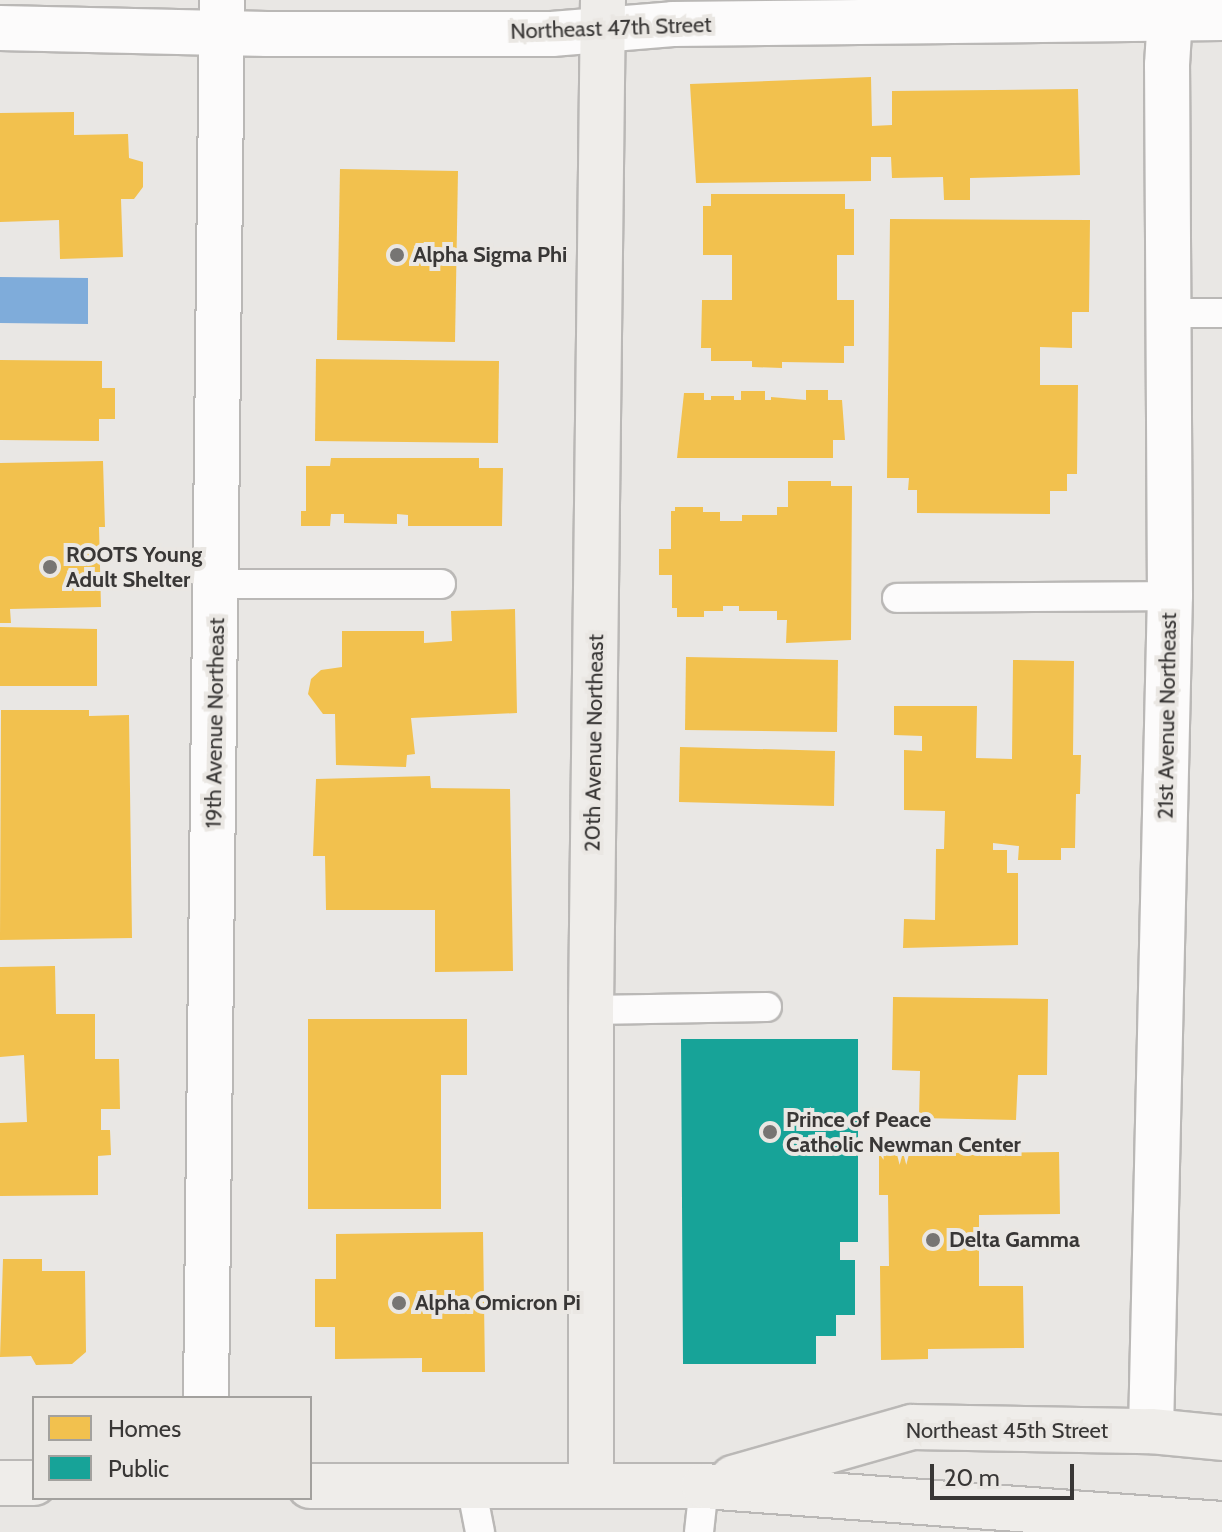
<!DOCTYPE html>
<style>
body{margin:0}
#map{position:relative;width:1222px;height:1532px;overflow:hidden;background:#e9e7e4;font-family:Cabin,sans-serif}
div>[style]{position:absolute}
.water>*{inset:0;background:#7facda}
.homes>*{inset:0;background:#f2c14e}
.public>*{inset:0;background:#17a398}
.roads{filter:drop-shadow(2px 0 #bab8b6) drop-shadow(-2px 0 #bab8b6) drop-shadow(0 2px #bab8b6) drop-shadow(0 -2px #bab8b6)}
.lane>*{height:28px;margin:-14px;padding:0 14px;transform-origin:14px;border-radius:14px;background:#fcfbfb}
.street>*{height:44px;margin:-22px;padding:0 22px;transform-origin:22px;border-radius:22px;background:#fcfbfb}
.secondary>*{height:44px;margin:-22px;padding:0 22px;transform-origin:22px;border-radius:22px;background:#efedea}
.dots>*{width:22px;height:22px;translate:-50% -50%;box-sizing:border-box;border:4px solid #eae7e3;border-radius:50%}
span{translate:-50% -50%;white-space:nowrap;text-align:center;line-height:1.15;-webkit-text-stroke:8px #eae7e3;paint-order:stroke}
.street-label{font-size:22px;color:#393736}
.poi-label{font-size:22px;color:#393736;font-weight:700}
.left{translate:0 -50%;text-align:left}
.legend{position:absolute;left:32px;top:1396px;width:280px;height:104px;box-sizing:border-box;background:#eae7e3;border:2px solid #a3a19e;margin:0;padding:10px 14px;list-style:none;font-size:24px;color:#393736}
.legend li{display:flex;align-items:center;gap:16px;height:40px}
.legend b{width:40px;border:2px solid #a3a19e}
.scale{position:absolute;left:930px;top:1464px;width:144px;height:36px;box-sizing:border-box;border:4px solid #393736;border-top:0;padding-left:10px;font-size:24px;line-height:28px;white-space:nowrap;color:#393736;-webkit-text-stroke:6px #eae7e3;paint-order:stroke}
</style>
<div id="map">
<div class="water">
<i style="clip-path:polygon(0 277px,88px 278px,88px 324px,0 323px)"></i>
</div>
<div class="homes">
<i style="clip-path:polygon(871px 77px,872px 126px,892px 125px,892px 91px,1078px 89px,1080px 175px,970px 178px,970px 200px,944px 200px,943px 177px,892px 178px,891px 157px,871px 157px,871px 181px,696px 183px,690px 84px)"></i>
<i style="clip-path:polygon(74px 112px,74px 135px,128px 134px,129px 158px,143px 162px,143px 187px,134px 199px,121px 199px,123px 257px,60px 259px,59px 220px,0 222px,0 113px)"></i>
<i style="clip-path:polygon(340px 169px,458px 171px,455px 342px,337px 340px)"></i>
<i style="clip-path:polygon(711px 194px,845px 194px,845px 209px,854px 209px,854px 255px,837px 255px,837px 300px,854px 300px,854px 346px,844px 346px,844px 363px,782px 362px,782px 368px,752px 367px,752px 361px,711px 361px,711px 348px,701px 348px,702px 300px,732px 300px,732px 255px,703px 255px,703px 206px,711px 206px)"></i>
<i style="clip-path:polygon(890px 219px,1090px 220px,1089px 312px,1072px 312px,1072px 348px,1040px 347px,1040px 385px,1078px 385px,1077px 474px,1067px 474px,1067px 491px,1050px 491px,1050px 514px,917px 513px,917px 490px,908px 490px,909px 478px,887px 478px)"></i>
<i style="clip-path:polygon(316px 359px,499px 361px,498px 443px,315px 441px)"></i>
<i style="clip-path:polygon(0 360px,102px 361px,102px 388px,115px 388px,115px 419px,99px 419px,99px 441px,0 440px)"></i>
<i style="clip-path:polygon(806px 390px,828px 390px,828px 400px,842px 400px,845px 440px,833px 440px,833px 458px,677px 458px,684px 393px,704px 393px,704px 400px,711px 400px,711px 396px,734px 396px,734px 400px,741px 400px,741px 391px,765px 391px,765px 400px,771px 400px,771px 397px,806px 400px)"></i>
<i style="clip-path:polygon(331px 458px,479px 458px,479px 468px,503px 468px,502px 526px,408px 526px,408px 515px,397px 514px,397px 524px,344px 523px,344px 514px,331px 514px,330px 526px,301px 526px,301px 511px,306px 511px,306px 466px,330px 466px)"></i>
<i style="clip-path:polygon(103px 461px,105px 527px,99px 527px,101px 607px,10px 609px,11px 623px,0 623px,0 463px)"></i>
<i style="clip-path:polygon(788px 481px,831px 481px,831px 486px,852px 486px,851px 640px,786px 643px,787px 620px,777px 620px,777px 611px,739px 611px,739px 606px,723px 606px,723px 611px,704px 611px,704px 617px,677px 617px,677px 608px,672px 608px,672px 575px,659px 575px,659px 549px,671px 549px,671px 511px,675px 511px,675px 507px,703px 507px,703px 512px,720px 512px,720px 521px,742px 521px,742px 515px,777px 515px,777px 507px,788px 507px)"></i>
<i style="clip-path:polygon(515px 609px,517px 713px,411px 718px,415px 754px,407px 755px,406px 767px,336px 765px,335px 714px,323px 714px,308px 694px,311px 679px,321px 670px,342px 667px,342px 631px,424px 631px,424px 643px,452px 641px,451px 611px)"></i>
<i style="clip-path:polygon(0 627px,97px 629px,97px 686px,0 686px)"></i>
<i style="clip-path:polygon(686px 657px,838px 660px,837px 732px,685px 730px)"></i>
<i style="clip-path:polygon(1013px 660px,1074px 661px,1073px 755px,1081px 755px,1080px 794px,1076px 794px,1075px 848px,1061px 848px,1061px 860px,1018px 860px,1019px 846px,993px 843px,993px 850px,1007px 850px,1007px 873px,1018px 873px,1018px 945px,903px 948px,904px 919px,935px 920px,936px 849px,944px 849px,945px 811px,904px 810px,904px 750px,922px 751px,922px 736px,894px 735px,894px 706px,977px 706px,976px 758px,1012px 759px)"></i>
<i style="clip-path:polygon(1px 710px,89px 710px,89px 716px,129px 715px,132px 938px,0 940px)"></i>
<i style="clip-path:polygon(680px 747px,835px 751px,834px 806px,679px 802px)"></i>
<i style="clip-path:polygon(430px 776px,431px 788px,510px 789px,513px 971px,435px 972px,435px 910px,326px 910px,325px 856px,313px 856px,316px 779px)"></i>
<i style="clip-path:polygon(55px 966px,56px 1014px,95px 1014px,95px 1059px,119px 1059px,120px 1109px,101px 1109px,101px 1130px,110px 1130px,111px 1155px,98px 1156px,98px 1195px,0 1196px,0 1123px,27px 1122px,24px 1055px,0 1057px,0 967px)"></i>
<i style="clip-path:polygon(893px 997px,1048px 999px,1047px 1075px,1018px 1075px,1016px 1120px,919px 1118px,920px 1071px,892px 1070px)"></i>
<i style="clip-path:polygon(308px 1019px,467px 1019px,467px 1075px,441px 1075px,441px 1209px,308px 1209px)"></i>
<i style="clip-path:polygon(911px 1144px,953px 1144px,953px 1153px,1059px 1152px,1060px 1214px,979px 1215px,979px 1286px,1023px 1286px,1024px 1348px,928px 1349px,928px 1359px,881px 1360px,880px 1266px,889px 1266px,888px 1195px,879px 1195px,879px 1153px,911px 1153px)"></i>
<i style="clip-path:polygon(483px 1232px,485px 1372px,422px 1372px,422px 1358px,335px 1359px,335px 1327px,315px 1327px,315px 1279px,336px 1279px,336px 1234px)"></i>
<i style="clip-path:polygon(3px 1259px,42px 1259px,42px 1271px,85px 1271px,86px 1352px,72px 1364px,36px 1365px,31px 1356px,0 1357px)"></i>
</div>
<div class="public">
<i style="clip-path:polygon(681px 1039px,858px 1039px,858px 1242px,840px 1242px,840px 1260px,855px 1260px,855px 1315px,836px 1315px,836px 1336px,816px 1336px,816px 1364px,683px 1364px)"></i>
</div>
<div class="roads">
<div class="lane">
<i style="left:1170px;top:313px;width:52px"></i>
<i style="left:216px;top:584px;width:225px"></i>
<i style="left:897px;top:598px;width:273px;rotate:-0.4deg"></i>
<i style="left:591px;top:1010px;width:176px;rotate:-1deg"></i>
<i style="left:471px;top:1486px;width:47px;rotate:78.9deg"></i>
<i style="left:699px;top:1532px;width:46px;rotate:-83.8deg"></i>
</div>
<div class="street">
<i style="left:0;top:28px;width:267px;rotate:1.3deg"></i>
<i style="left:267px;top:34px;width:285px"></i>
<i style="left:552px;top:34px;width:121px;rotate:-4.7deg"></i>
<i style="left:673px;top:24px;width:549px;rotate:-0.63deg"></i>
<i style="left:206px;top:1398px;width:1398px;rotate:-89.34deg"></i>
<i style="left:1151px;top:1431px;width:835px;rotate:-88.7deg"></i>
<i style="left:1170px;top:596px;width:531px;rotate:-90.32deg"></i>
<i style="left:1167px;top:65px;width:65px;rotate:-86.5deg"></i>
</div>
<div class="secondary">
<i style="left:733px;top:1478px;width:186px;rotate:-15.9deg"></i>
<i style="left:912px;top:1427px;width:239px;rotate:1deg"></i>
<i style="left:1151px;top:1431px;width:71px;rotate:5.6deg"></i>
<i style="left:0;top:1483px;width:34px"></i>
<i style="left:310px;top:1486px;width:394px"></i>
<i style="left:704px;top:1486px;width:519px;rotate:4.2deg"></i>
<i style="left:591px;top:1486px;width:476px;rotate:-90deg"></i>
<i style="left:591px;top:1010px;width:1010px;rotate:-89.32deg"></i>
</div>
</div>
<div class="dots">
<i style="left:397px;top:255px;background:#777573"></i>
<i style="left:50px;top:567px;background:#777573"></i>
<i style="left:770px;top:1132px;background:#777573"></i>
<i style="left:933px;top:1240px;background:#777573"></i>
<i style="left:399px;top:1303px;background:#777573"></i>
</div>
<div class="street-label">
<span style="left:611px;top:28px;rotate:-2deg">Northeast 47th Street</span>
<span style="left:1167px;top:716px;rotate:-89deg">21st Avenue Northeast</span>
<span style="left:215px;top:723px;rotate:-89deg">19th Avenue Northeast</span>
<span style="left:594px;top:743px;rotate:-89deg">20th Avenue Northeast</span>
<span style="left:1007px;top:1431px">Northeast 45th Street</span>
</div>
<div class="poi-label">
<span class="left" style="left:413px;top:255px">Alpha Sigma Phi</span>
<span class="left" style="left:66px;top:567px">ROOTS Young<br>Adult Shelter</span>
<span class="left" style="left:786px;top:1132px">Prince of Peace<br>Catholic Newman Center</span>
<span class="left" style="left:949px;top:1240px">Delta Gamma</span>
<span class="left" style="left:415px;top:1303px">Alpha Omicron Pi</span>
</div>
<ul class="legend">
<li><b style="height:22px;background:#f2c14e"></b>Homes</li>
<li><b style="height:22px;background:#17a398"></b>Public</li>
</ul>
<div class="scale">20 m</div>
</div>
